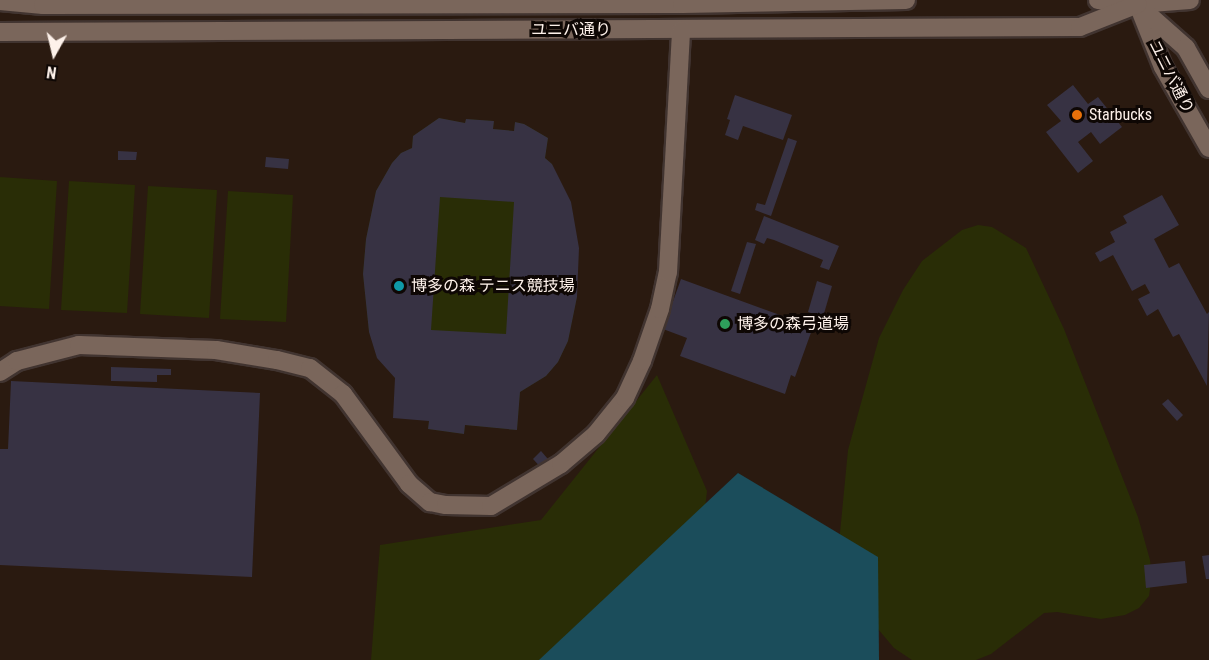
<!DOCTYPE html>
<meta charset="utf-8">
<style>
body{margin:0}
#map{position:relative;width:1209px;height:660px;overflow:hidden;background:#2a1a10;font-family:"Roboto Condensed","Noto Sans JP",sans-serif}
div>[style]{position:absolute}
.green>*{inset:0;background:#292d06}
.water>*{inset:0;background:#1b4d5b}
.building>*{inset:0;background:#373243}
.roads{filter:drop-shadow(2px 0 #413430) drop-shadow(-2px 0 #413430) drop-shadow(0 2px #413430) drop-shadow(0 -2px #413430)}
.minor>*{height:18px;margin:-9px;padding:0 9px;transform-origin:9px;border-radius:9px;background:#7a665b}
.dots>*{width:16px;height:16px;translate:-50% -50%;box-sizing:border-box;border:3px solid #0e0704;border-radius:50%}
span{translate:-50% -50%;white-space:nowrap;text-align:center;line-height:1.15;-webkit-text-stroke:6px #0e0704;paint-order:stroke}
.street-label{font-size:16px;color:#fdf1ea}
.poi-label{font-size:16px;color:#fdf1ea}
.left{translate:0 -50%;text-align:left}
.north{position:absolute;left:24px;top:24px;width:60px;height:60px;-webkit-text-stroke:4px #0e0704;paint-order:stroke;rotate:188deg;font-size:16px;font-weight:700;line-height:24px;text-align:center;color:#fdf1ea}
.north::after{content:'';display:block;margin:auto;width:21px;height:27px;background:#fdf1ea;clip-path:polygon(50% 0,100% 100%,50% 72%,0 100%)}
</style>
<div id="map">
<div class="green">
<i style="clip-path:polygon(439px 118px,465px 123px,466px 119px,494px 121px,493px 129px,514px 131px,515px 122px,524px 124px,548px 138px,545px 158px,552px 164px,577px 297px,568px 341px,558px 362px,546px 376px,520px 392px,517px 430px,465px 425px,464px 434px,428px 429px,429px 421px,395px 378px,369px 332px,363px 274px,366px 239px,376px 191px,392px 163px,401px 153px,412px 148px,413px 136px)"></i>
<i style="clip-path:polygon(0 177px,57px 181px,49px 309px,0 306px)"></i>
<i style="clip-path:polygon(69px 181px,135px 185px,127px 313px,61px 310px)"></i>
<i style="clip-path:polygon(148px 186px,217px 190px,209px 318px,140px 314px)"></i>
<i style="clip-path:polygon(228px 191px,293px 195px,286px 322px,220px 319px)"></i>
<i style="clip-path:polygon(978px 225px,992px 227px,1026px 248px,1064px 329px,1138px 517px,1150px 560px,1152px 576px,1149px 596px,1139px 608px,1125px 615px,1101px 619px,1057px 612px,1044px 613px,991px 654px,976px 660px,912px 660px,894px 648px,856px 603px,839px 543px,848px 450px,879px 338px,903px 290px,922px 261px,962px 230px)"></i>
<i style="clip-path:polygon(657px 375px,707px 491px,693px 619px,647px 660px,371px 660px,380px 545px,541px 520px)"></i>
</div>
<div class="water">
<i style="clip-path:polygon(738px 473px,878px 557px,879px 660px,539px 660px)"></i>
</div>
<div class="building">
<i style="clip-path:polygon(1073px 85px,1088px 104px,1098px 97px,1122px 127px,1100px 144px,1091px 132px,1078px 142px,1093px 161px,1078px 173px,1046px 132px,1061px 121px,1047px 105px)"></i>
<i style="clip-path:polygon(735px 95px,792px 115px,783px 140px,743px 126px,738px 140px,725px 135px,730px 120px,727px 119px)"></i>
<i style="clip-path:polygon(evenodd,439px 118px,465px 123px,466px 119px,494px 121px,493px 129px,514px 131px,515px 122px,524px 124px,548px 138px,545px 158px,552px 164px,571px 202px,579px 248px,577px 297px,568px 341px,558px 362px,546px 376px,520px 392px,517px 430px,465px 425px,464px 434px,428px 429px,429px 421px,393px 418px,395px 378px,377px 358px,369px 332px,363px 274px,366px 239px,376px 191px,392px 163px,401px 153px,412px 148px,413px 136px,439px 118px,440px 197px,514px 202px,506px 334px,431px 330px,440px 197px)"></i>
<i style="clip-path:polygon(788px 138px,797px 141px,771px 216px,755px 210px,757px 203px,765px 205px)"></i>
<i style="clip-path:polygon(118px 151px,137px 152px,136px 160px,118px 160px)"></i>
<i style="clip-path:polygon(266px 157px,289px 159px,288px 169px,265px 167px)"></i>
<i style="clip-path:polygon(1162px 195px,1179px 225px,1154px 239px,1169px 268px,1179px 263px,1207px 314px,1209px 312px,1207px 386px,1179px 334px,1173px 337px,1158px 309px,1147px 316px,1138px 299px,1150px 293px,1145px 284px,1132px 291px,1113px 255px,1100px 262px,1095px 253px,1115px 242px,1110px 232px,1127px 223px,1123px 216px)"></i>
<i style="clip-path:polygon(764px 216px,839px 246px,829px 270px,820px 267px,823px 260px,774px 240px,767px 238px,764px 244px,755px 240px)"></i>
<i style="clip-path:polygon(747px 242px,756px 244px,740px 294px,731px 291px)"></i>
<i style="clip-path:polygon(681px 279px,813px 327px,795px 377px,791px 375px,785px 394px,680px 356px,687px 338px,663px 329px)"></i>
<i style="clip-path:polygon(817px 281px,832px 286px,823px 317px,808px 312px)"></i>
<i style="clip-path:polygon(111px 367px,171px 369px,171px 375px,157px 375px,157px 382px,111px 381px)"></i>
<i style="clip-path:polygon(11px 381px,260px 393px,252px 577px,0 565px,0 449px,8px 449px)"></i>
<i style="clip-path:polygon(1168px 399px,1183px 415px,1177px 421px,1162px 404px)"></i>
<i style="clip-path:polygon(541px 451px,554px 466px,545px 472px,533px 459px)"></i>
<i style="clip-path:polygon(1209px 555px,1209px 579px,1206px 579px,1202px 556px)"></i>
<i style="clip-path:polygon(1185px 561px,1187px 583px,1146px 588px,1144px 565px)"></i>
</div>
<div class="roads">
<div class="minor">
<i style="left:1098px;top:0;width:40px;rotate:5.7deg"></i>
<i style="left:1138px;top:4px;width:52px;rotate:-4.4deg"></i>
<i style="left:1136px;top:0;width:72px;rotate:68.1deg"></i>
<i style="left:1163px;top:67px;width:93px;rotate:60.4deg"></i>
<i style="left:0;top:1px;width:43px;rotate:5.3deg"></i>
<i style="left:43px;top:5px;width:639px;rotate:-0.09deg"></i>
<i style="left:682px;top:4px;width:224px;rotate:-1deg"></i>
<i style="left:1141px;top:8px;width:60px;rotate:41.6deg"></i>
<i style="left:1186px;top:48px;width:47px;rotate:60.7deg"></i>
<i style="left:0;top:32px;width:1080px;rotate:-0.27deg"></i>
<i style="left:1080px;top:27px;width:62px;rotate:-21.6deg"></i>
<i style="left:0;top:372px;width:20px;rotate:-33deg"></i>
<i style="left:17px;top:361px;width:64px;rotate:-14.5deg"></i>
<i style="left:79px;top:345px;width:137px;rotate:2.1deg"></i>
<i style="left:216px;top:350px;width:62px;rotate:9.3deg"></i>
<i style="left:277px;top:360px;width:34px;rotate:14deg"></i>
<i style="left:310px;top:368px;width:42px;rotate:38.2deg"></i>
<i style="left:343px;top:394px;width:112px;rotate:53.7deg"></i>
<i style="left:409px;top:484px;width:28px;rotate:41deg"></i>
<i style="left:430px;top:502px;width:16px;rotate:11deg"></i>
<i style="left:446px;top:505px;width:45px;rotate:1.3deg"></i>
<i style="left:491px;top:506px;width:82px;rotate:-31deg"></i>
<i style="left:561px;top:464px;width:46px;rotate:-40.6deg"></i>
<i style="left:596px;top:434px;width:46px;rotate:-51.1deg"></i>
<i style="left:625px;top:398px;width:41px;rotate:-65.3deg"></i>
<i style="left:642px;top:361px;width:55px;rotate:-70.9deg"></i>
<i style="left:660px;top:309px;width:38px;rotate:-78deg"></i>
<i style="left:668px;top:272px;width:242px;rotate:-86.9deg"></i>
</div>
</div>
<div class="dots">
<i style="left:1077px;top:115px;background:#e8710a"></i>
<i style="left:399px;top:286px;background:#0f9aa8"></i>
<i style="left:725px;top:324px;background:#2e9e5b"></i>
</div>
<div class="street-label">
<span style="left:571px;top:30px">ユニバ通り</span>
<span style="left:1171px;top:77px;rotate:63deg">ユニバ通り</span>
</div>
<div class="poi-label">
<span class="left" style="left:1089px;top:115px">Starbucks</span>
<span class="left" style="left:411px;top:286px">博多の森 テニス競技場</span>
<span class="left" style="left:737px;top:324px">博多の森弓道場</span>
</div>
<div class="north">N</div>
</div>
